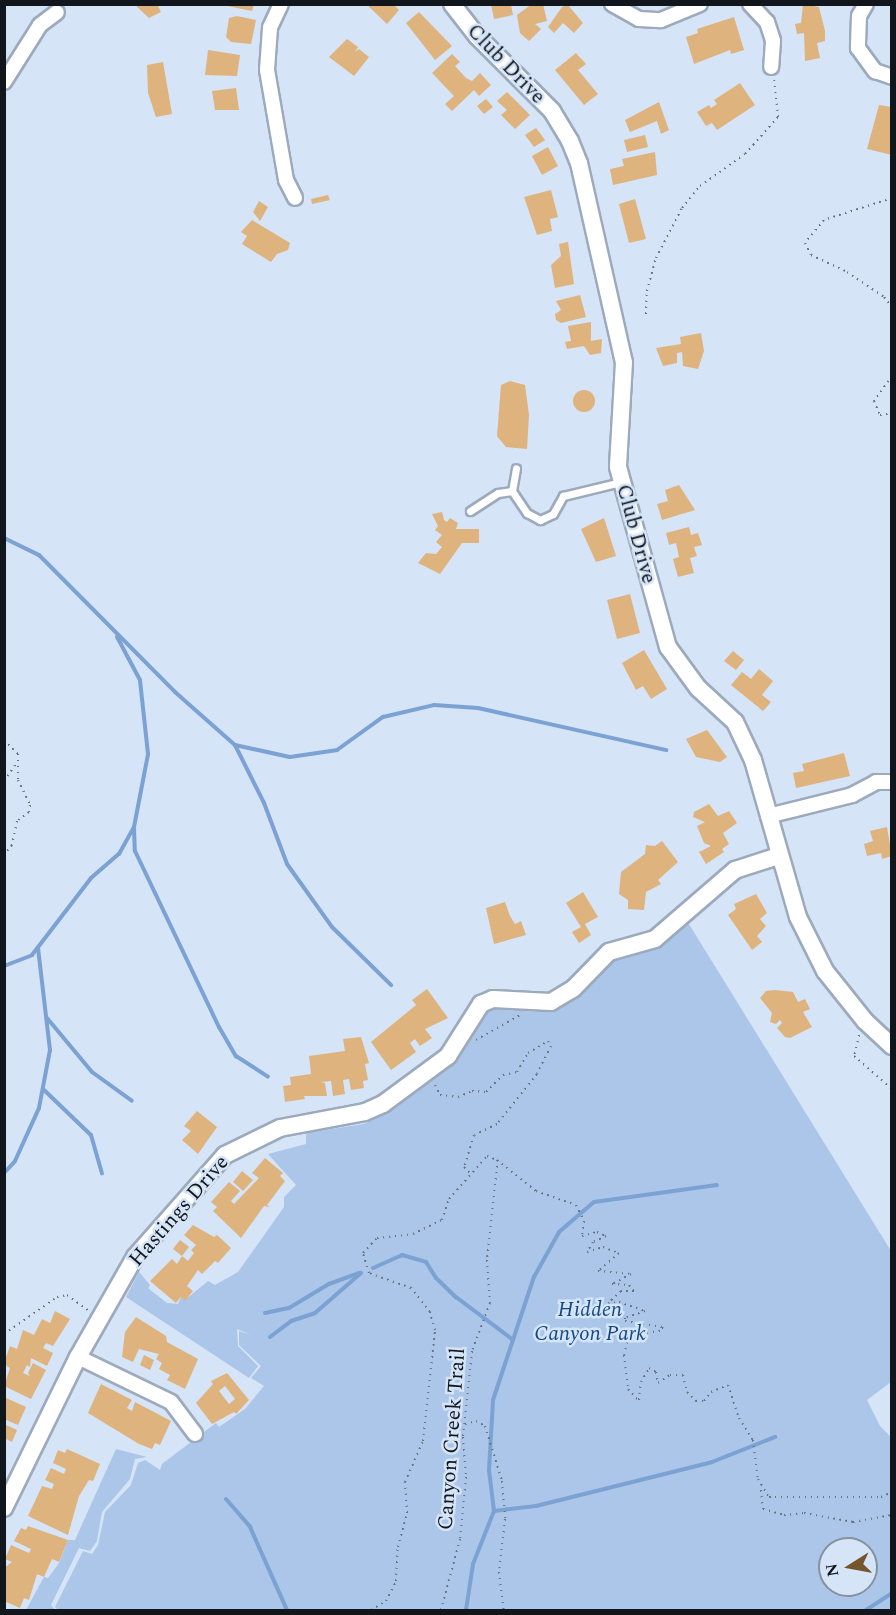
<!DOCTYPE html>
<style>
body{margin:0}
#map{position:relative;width:896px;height:1615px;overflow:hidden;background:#d5e4f7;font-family:Spectral,serif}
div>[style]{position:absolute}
.green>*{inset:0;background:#abc6e8}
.stream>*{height:4px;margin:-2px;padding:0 2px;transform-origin:2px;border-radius:2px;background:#7ba2d3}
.building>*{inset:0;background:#deb37e}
.round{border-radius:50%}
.path>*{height:2px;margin-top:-1px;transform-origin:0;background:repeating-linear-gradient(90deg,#6a737f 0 1.5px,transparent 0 6px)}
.roads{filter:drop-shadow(2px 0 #9caabc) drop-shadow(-2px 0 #9caabc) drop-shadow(0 2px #9caabc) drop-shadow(0 -2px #9caabc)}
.service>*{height:7px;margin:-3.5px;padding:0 3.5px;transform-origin:3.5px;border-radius:3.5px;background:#fff}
.minor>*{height:14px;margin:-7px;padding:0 7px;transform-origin:7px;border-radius:7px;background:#fff}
.tertiary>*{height:16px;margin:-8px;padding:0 8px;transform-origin:8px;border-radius:8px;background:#fff}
span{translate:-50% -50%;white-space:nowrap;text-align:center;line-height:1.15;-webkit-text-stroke:5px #d5e4f7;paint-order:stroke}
.street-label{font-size:21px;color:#11161c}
.park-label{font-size:21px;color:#124884;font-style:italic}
.frame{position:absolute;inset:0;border:6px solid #11161c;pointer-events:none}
.north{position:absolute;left:818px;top:1537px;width:60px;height:60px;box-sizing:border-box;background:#d5e4f7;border:2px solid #87929f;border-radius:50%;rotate:259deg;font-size:16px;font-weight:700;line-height:24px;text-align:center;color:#11161c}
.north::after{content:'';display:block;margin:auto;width:21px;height:27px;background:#75552b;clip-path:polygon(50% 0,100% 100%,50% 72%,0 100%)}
</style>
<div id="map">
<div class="green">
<i style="clip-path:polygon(evenodd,687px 921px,891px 1251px,891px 1382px,867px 1400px,880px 1426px,891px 1437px,891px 1610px,58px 1610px,55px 1607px,83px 1551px,92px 1554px,98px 1545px,105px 1512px,131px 1485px,138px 1463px,145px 1460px,160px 1470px,162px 1464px,216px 1423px,219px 1427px,245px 1409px,264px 1386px,251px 1378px,261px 1366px,239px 1345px,239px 1331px,251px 1335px,237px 1329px,238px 1346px,258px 1366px,249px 1378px,126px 1297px,139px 1272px,150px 1285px,148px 1288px,167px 1303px,178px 1304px,181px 1297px,185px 1300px,208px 1281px,215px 1285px,238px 1272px,284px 1207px,284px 1197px,296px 1185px,268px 1154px,306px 1144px,306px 1133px,364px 1124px,391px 1111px,432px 1081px,451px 1062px,488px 1010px,503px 1007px,531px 1011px,566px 1004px,613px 958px,687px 921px,830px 1549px,866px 1549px,866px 1585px,830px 1585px,830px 1549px)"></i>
<i style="clip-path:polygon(116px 1449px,147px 1457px,135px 1459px,130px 1479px,102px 1512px,97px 1541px,90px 1551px,79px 1548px,51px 1605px,55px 1610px,26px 1610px,44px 1577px,48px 1578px,59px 1563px,68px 1540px,75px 1540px)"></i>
</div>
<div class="stream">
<i style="left:4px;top:538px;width:39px;rotate:26deg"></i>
<i style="left:39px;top:555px;width:193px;rotate:45.2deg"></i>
<i style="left:175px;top:692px;width:80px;rotate:41.5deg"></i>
<i style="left:235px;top:745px;width:56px;rotate:12.3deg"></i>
<i style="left:290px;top:757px;width:48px;rotate:-8.5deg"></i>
<i style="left:337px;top:750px;width:57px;rotate:-35.7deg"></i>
<i style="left:383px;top:717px;width:52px;rotate:-13.2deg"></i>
<i style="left:434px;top:705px;width:44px;rotate:3.9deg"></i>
<i style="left:478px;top:708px;width:193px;rotate:12.6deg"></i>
<i style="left:235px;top:745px;width:65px;rotate:63.4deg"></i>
<i style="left:264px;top:803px;width:65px;rotate:69.3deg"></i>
<i style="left:287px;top:864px;width:77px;rotate:54.5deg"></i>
<i style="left:332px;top:927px;width:83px;rotate:44.5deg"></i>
<i style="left:134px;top:828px;width:23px;rotate:88deg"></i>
<i style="left:135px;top:851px;width:195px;rotate:64.5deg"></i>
<i style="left:219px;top:1027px;width:34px;rotate:60deg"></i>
<i style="left:236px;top:1056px;width:38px;rotate:33deg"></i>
<i style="left:4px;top:966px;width:30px;rotate:-21deg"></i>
<i style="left:32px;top:955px;width:97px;rotate:-52.5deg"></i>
<i style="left:91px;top:878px;width:37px;rotate:-41deg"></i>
<i style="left:119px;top:854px;width:31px;rotate:-61deg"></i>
<i style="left:134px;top:827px;width:74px;rotate:-79.1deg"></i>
<i style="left:148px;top:754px;width:74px;rotate:-96.2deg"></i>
<i style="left:140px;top:680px;width:49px;rotate:-118.1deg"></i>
<i style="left:47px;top:1018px;width:70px;rotate:50.2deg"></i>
<i style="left:92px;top:1072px;width:49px;rotate:35.9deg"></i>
<i style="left:43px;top:1089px;width:66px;rotate:43.8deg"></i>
<i style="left:91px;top:1135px;width:40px;rotate:74deg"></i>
<i style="left:4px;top:1173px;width:16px;rotate:-47deg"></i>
<i style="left:15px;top:1161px;width:58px;rotate:-65.6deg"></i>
<i style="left:39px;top:1108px;width:59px;rotate:-79.3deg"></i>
<i style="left:50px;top:1050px;width:103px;rotate:-96.7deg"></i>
<i style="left:373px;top:1268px;width:32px;rotate:-24deg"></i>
<i style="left:402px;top:1255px;width:25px;rotate:16deg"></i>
<i style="left:426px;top:1262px;width:19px;rotate:58deg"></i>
<i style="left:436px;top:1278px;width:28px;rotate:44deg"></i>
<i style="left:456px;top:1297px;width:70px;rotate:36.9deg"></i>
<i style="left:265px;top:1313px;width:25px;rotate:-12deg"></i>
<i style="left:289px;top:1308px;width:47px;rotate:-31deg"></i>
<i style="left:329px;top:1284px;width:33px;rotate:-20deg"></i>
<i style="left:270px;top:1337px;width:26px;rotate:-37deg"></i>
<i style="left:291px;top:1321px;width:25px;rotate:-18deg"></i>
<i style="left:315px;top:1313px;width:61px;rotate:-41deg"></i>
<i style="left:226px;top:1499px;width:37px;rotate:49deg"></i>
<i style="left:250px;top:1527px;width:91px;rotate:66deg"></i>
<i style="left:494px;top:1511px;width:42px;rotate:-6.8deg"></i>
<i style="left:536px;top:1506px;width:181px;rotate:-14deg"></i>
<i style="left:712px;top:1462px;width:68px;rotate:-21.6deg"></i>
<i style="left:466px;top:1610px;width:47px;rotate:-81.3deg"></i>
<i style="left:473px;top:1564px;width:57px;rotate:-68.4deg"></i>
<i style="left:494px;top:1511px;width:41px;rotate:-97deg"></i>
<i style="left:489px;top:1470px;width:70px;rotate:-86.7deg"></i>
<i style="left:493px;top:1400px;width:130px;rotate:-71.6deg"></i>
<i style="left:534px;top:1277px;width:51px;rotate:-60.9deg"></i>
<i style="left:559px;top:1232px;width:46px;rotate:-40.6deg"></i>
<i style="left:594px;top:1202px;width:124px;rotate:-7.9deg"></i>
<i style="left:866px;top:1610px;width:31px;rotate:-33deg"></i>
</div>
<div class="building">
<i style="clip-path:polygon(218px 4px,254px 4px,252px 11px)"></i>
<i style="clip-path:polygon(366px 4px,393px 4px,399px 10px,387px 24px)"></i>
<i style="clip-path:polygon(491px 4px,511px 5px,513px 15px,494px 19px)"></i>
<i style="clip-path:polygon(532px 4px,543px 4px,547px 21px,535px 24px,541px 29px,529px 41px,520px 33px,517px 15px)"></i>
<i style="clip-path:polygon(803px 4px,819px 7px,825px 31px,825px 41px,817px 43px,820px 58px,805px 61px,804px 33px,797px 34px,795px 24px,801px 23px)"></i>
<i style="clip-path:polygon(135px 5px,162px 5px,158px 6px,161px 12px,149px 18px)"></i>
<i style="clip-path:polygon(568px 5px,583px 23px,574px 33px,563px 23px,554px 33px,548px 27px,562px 7px)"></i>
<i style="clip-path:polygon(419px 12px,452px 46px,435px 60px,406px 23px)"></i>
<i style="clip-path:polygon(237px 16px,256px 20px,251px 44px,231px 42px,226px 37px,229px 18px)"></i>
<i style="clip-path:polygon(734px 17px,744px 50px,731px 54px,730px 50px,694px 64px,686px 37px,698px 33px,697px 29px)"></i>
<i style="clip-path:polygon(347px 39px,358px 47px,355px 52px,359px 49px,369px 57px,354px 76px,329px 57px)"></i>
<i style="clip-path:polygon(208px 50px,240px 55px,237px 76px,205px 75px)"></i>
<i style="clip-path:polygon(576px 53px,586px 64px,578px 70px,598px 94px,584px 105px,555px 70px)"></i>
<i style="clip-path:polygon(452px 54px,460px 62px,455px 66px,466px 78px,472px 81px,480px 73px,491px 85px,479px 96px,474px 90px,452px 111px,445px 104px,454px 96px,432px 73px)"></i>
<i style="clip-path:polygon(163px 62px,172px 114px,156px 117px,148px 93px,147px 65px)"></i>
<i style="clip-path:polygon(740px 83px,755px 105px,717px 130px,712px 123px,706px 126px,697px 112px,709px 105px,711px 108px,717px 104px,714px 100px)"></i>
<i style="clip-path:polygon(236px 88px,239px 110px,215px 110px,212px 91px)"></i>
<i style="clip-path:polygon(507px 92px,530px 115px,515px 129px,501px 115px,507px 110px,497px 101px)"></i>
<i style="clip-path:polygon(486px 99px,493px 107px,484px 114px,477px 106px)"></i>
<i style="clip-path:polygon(659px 102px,669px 130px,661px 134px,657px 121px,630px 132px,625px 120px)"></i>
<i style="clip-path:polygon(879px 105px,892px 107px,892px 155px,867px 149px)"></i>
<i style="clip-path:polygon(536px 128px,545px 140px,534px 147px,525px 135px)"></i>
<i style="clip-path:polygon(645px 135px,648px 147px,627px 152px,624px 140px)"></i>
<i style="clip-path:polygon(548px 147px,558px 166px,542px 175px,532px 156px)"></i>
<i style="clip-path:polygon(655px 152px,657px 175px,613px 185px,610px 169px,624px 166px,622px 159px)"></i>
<i style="clip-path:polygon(551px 190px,558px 217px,550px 219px,552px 231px,537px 235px,524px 197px)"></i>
<i style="clip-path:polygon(328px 195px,330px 200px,312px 204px,311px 199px)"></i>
<i style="clip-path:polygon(635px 199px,646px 239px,629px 243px,619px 204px)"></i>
<i style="clip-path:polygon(259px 201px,268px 207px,260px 221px,253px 212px)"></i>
<i style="clip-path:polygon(252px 220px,290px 243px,288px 250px,277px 254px,271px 262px,242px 244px,247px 236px,241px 232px)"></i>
<i style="clip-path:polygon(568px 242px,574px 284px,555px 288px,551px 265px,561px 256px,559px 244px)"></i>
<i style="clip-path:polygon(580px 295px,586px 317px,561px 323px,556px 320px,555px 314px,561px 310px,556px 301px)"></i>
<i style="clip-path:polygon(591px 322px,591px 341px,602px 339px,601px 353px,590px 355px,584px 346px,567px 349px,565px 342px,571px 341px,568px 326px)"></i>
<i style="clip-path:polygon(701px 333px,704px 351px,698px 369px,683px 366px,682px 352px,677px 353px,677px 363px,663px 366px,656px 348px,681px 344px,680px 337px)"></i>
<i style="clip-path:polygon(510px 381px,525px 385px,529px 415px,527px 449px,506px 447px,497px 436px,501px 385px)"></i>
<i class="round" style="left:573px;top:390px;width:22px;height:22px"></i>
<i style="clip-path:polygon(679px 485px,695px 510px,662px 520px,657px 504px,668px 501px,665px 490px)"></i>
<i style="clip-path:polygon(442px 512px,444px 520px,447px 522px,450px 518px,458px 523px,456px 529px,479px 529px,479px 543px,462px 543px,440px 574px,418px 563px,426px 553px,436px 554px,442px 547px,436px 542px,442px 535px,435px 530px,438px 526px,432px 514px)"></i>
<i style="clip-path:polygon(604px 518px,616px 556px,596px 562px,581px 529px)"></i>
<i style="clip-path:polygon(689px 527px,691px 535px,698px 533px,702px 545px,694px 547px,697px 556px,690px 558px,694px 573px,678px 577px,673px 559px,679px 557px,676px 543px,669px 545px,666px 533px)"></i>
<i style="clip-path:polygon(630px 594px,640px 633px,617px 639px,607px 600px)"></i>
<i style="clip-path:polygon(644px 650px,667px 689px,651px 699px,643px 686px,636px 690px,622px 663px)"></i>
<i style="clip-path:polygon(733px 651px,744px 660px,736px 670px,724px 661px)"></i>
<i style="clip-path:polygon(759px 669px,773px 681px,762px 695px,771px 702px,763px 711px,731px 685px,742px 672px,751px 679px)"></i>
<i style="clip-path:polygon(707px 730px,727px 757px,720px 762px,696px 757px,686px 739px)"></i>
<i style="clip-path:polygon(844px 753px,850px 776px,796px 788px,793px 773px,804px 771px,802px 764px)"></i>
<i style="clip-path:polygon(709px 804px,718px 816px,729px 811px,737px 823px,723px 833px,729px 844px,722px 849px,724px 852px,706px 864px,699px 852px,711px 846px,704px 843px,697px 826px,705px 822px,693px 817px,694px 812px)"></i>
<i style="clip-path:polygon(887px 827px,892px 856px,882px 859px,881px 853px,867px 856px,864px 844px,873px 841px,870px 831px)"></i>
<i style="clip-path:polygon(662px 841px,678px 862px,658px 880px,661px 884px,646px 892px,644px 910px,628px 909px,628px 900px,619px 894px,621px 872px,645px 854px,646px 845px,655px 846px)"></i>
<i style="clip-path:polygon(583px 892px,598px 917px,585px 924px,591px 935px,579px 943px,572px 932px,581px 927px,566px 903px)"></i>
<i style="clip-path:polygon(756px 894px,767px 913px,760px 919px,766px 926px,757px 936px,762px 942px,752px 950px,728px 915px,736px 909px,734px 904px)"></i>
<i style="clip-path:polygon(505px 902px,510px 916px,515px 924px,521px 921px,526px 935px,494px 944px,486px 908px)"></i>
<i style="clip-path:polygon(427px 989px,448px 1018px,425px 1029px,432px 1038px,420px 1046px,415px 1039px,410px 1043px,416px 1052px,391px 1070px,371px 1042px,416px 1005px,412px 1000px)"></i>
<i style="clip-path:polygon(775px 990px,793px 992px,798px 1002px,805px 999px,810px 1009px,803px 1012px,812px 1027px,790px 1038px,785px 1037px,777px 1028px,782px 1023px,780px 1020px,776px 1024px,770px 1022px,772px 1013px,760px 998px,766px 991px)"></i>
<i style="clip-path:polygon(361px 1037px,369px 1063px,365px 1064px,368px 1080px,363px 1081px,364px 1088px,351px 1090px,349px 1079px,343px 1080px,345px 1094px,333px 1096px,331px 1081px,321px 1082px,325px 1083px,327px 1096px,304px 1096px,305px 1099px,285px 1102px,283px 1086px,291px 1085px,290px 1077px,311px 1074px,309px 1056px,345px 1051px,343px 1039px)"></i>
<i style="clip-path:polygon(197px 1111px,217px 1127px,198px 1154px,182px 1140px,191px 1131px,184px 1126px)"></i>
<i style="clip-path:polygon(265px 1158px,283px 1173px,280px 1176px,285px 1181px,267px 1205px,270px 1207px,264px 1206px,241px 1238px,213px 1211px,217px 1207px,211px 1202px,229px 1182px,240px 1191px,231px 1201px,234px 1204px,259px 1178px,252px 1173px)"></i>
<i style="clip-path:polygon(242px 1171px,253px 1180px,243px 1191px,233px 1182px)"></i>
<i style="clip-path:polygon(193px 1225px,214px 1237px,217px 1235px,231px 1248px,218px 1263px,215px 1261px,202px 1274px,198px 1270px,187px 1286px,193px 1291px,185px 1301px,181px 1297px,176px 1303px,150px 1281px,172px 1259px,177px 1264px,182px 1256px,188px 1261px,194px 1253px,191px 1250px,196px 1245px,184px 1235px)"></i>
<i style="clip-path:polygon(180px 1240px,189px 1247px,182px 1256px,173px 1249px)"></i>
<i style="clip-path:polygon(55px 1311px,70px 1319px,53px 1346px,46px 1343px,43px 1348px,53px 1353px,47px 1366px,31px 1358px,30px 1367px,27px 1365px,23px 1373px,30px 1376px,28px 1373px,33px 1363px,46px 1370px,31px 1399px,4px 1386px,10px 1368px,5px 1365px,5px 1360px,10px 1346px,17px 1349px,23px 1330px,34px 1335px,42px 1319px,50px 1323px)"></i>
<i style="clip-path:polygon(136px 1317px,166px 1336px,167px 1342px,198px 1359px,185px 1389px,167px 1380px,170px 1375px,159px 1369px,162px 1363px,156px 1359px,159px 1354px,139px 1349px,133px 1362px,122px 1357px,125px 1332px)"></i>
<i style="clip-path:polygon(144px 1355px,154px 1360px,150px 1370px,140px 1365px)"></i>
<i style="clip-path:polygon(evenodd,227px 1373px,249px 1400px,236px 1414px,234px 1412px,212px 1424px,196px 1403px,213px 1384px,211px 1381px,227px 1373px,225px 1386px,235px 1399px,229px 1404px,219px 1391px,225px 1386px)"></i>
<i style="clip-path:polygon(101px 1384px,132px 1400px,127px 1408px,132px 1411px,135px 1402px,171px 1421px,160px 1445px,155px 1443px,152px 1449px,139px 1444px,88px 1413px)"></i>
<i style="clip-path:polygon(4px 1397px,26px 1407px,18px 1425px,4px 1419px)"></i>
<i style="clip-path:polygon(4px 1424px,17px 1430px,12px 1442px,4px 1438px)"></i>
<i style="clip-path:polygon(67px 1449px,100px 1464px,93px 1481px,89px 1480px,79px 1496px,68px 1535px,28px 1516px,42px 1486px,52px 1489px,54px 1484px,45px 1480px,51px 1468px,64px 1474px,66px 1469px,53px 1463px,58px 1450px,65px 1453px)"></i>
<i style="clip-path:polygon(28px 1526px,68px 1540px,59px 1562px,52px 1559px,44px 1577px,37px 1574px,29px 1600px,24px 1598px,20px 1608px,4px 1601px,4px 1568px,12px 1562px,5px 1559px,11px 1545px,29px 1553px,31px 1549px,14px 1541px,21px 1528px,26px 1530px)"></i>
</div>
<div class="path">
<i style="left:892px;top:198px;width:71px;rotate:162.1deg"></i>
<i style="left:824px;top:220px;width:30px;rotate:130deg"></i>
<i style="left:805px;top:243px;width:13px;rotate:63deg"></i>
<i style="left:811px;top:255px;width:40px;rotate:25deg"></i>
<i style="left:847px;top:272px;width:45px;rotate:34deg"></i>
<i style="left:884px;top:297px;width:13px;rotate:51deg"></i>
<i style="left:646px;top:314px;width:23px;rotate:-88deg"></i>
<i style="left:647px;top:291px;width:34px;rotate:-75deg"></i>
<i style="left:656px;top:258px;width:56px;rotate:-62.5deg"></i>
<i style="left:682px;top:208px;width:28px;rotate:-51deg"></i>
<i style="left:700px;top:186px;width:55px;rotate:-35.4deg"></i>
<i style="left:745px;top:154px;width:50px;rotate:-48.3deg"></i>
<i style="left:778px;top:117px;width:37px;rotate:-96deg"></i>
<i style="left:892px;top:376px;width:31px;rotate:126deg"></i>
<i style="left:874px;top:401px;width:15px;rotate:67deg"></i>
<i style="left:880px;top:415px;width:12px;rotate:-9deg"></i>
<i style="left:4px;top:715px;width:3px;rotate:90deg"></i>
<i style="left:4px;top:740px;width:20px;rotate:45deg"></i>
<i style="left:18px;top:754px;width:26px;rotate:90deg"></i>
<i style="left:18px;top:780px;width:28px;rotate:64deg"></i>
<i style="left:30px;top:805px;width:7px;rotate:98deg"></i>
<i style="left:29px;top:812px;width:15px;rotate:143deg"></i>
<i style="left:17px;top:821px;width:25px;rotate:102deg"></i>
<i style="left:12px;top:845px;width:13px;rotate:129deg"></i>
<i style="left:4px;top:781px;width:21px;rotate:-55deg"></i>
<i style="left:859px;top:1035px;width:22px;rotate:103deg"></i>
<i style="left:854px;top:1056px;width:50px;rotate:41deg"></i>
<i style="left:476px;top:1040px;width:51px;rotate:-29.6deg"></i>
<i style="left:435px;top:1085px;width:11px;rotate:63deg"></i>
<i style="left:440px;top:1095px;width:18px;rotate:6deg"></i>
<i style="left:458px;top:1097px;width:15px;rotate:-23deg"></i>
<i style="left:472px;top:1091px;width:14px;rotate:4deg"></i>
<i style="left:486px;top:1092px;width:24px;rotate:-45deg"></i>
<i style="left:503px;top:1075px;width:14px;rotate:-12deg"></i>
<i style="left:517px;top:1072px;width:22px;rotate:-60deg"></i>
<i style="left:528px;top:1053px;width:23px;rotate:-31deg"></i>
<i style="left:548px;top:1041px;width:6px;rotate:59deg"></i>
<i style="left:551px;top:1046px;width:31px;rotate:117deg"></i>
<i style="left:537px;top:1074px;width:64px;rotate:128.7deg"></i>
<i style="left:497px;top:1124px;width:25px;rotate:154deg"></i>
<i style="left:474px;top:1135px;width:34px;rotate:107deg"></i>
<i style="left:464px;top:1167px;width:11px;rotate:45deg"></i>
<i style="left:497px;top:1160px;width:50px;rotate:38.5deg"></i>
<i style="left:536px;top:1191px;width:42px;rotate:19.3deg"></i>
<i style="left:576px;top:1205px;width:18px;rotate:63deg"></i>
<i style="left:584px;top:1221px;width:15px;rotate:98deg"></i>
<i style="left:582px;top:1236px;width:16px;rotate:-15deg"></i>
<i style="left:597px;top:1232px;width:10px;rotate:24deg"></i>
<i style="left:606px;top:1236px;width:14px;rotate:155deg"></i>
<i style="left:593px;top:1242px;width:12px;rotate:121deg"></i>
<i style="left:587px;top:1252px;width:17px;rotate:-17deg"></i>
<i style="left:603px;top:1247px;width:17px;rotate:21deg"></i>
<i style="left:619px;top:1253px;width:28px;rotate:139deg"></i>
<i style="left:598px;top:1271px;width:33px;rotate:5deg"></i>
<i style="left:631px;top:1274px;width:21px;rotate:152deg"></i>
<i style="left:612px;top:1284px;width:17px;rotate:3deg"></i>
<i style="left:629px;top:1285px;width:8px;rotate:50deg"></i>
<i style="left:634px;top:1291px;width:13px;rotate:180deg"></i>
<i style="left:621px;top:1291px;width:18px;rotate:137deg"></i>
<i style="left:608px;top:1303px;width:11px;rotate:-5deg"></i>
<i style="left:619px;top:1302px;width:28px;rotate:19deg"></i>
<i style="left:645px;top:1311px;width:21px;rotate:161deg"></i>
<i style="left:625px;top:1318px;width:3px;rotate:90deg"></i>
<i style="left:625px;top:1321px;width:38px;rotate:9deg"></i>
<i style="left:663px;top:1327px;width:5px;rotate:127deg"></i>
<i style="left:660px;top:1331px;width:24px;rotate:173deg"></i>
<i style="left:636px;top:1334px;width:12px;rotate:138deg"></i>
<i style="left:627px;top:1342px;width:13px;rotate:103deg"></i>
<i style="left:624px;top:1355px;width:34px;rotate:83deg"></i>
<i style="left:628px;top:1389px;width:12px;rotate:48deg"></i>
<i style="left:636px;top:1398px;width:4px;rotate:34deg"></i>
<i style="left:639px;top:1400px;width:18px;rotate:-84deg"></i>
<i style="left:641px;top:1382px;width:16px;rotate:-60deg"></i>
<i style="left:649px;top:1368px;width:8px;rotate:30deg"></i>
<i style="left:656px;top:1372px;width:11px;rotate:80deg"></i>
<i style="left:658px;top:1383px;width:14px;rotate:-34deg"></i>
<i style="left:670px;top:1375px;width:13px"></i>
<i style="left:683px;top:1375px;width:17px;rotate:77deg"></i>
<i style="left:687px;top:1392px;width:13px;rotate:45deg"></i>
<i style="left:696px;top:1401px;width:8px"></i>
<i style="left:704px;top:1401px;width:11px;rotate:-52deg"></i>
<i style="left:711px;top:1392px;width:18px;rotate:-22deg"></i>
<i style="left:728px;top:1385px;width:35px;rotate:72deg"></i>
<i style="left:739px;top:1418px;width:26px;rotate:58deg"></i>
<i style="left:753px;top:1440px;width:39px;rotate:83deg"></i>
<i style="left:758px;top:1479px;width:21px;rotate:59deg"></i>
<i style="left:769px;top:1497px;width:112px"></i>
<i style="left:881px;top:1497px;width:12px;rotate:-24deg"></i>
<i style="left:4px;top:1334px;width:65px;rotate:-34.9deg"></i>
<i style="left:57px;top:1297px;width:10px;rotate:-11deg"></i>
<i style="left:67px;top:1295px;width:27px;rotate:36deg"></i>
<i style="left:465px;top:1424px;width:11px;rotate:-15deg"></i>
<i style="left:476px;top:1421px;width:10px;rotate:29deg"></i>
<i style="left:485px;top:1426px;width:58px;rotate:72.8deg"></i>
<i style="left:502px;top:1481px;width:38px;rotate:85deg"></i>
<i style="left:505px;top:1519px;width:53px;rotate:96.5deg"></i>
<i style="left:499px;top:1572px;width:38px;rotate:83deg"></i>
<i style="left:761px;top:1490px;width:19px;rotate:84deg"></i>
<i style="left:763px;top:1509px;width:22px;rotate:16deg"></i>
<i style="left:784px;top:1515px;width:20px;rotate:-6deg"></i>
<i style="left:804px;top:1513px;width:50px;rotate:10.4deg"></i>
<i style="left:853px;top:1522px;width:40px;rotate:-10deg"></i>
<i style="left:371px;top:1610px;width:17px;rotate:-31deg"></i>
<i style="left:386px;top:1601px;width:22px;rotate:-63deg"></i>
<i style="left:396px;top:1581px;width:34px;rotate:-87deg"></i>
<i style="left:398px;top:1547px;width:35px;rotate:-75deg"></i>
<i style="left:407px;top:1513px;width:31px;rotate:-94deg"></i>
<i style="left:405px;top:1482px;width:45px;rotate:-66.3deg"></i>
<i style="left:423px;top:1441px;width:112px;rotate:-83.8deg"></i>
<i style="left:435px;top:1330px;width:19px;rotate:-106deg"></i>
<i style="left:430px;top:1312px;width:31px;rotate:-128deg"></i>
<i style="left:411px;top:1288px;width:45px;rotate:-160.3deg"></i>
<i style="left:369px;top:1273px;width:21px;rotate:-107deg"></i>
<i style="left:363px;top:1253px;width:21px;rotate:-47deg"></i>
<i style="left:377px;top:1238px;width:36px;rotate:-6deg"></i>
<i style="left:413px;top:1234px;width:32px;rotate:-26deg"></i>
<i style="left:442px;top:1220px;width:22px;rotate:-72deg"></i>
<i style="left:449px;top:1199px;width:57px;rotate:-48.5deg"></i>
<i style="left:487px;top:1156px;width:11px;rotate:22deg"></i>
<i style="left:497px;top:1160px;width:6px;rotate:90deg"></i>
<i style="left:497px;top:1166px;width:95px;rotate:96.1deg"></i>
<i style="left:487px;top:1260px;width:43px;rotate:86deg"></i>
<i style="left:490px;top:1303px;width:51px;rotate:110.6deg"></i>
<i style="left:472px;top:1351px;width:86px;rotate:96deg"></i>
<i style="left:463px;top:1437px;width:40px;rotate:85.7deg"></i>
<i style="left:466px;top:1477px;width:62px;rotate:95.5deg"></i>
<i style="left:460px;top:1539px;width:73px;rotate:105deg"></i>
</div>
<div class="roads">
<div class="service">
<i style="left:512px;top:491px;width:23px;rotate:-80deg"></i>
<i style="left:470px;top:511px;width:33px;rotate:-33deg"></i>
<i style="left:498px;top:493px;width:14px;rotate:-8deg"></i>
<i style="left:512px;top:491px;width:27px;rotate:56deg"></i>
<i style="left:527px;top:513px;width:15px;rotate:28deg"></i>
<i style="left:540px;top:520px;width:14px;rotate:-25deg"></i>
<i style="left:553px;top:514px;width:21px;rotate:-61deg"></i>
<i style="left:563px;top:496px;width:60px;rotate:-13.6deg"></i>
</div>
<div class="minor">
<i style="left:281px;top:4px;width:26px;rotate:115deg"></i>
<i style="left:270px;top:28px;width:42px;rotate:94.1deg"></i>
<i style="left:267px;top:70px;width:112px;rotate:80.2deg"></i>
<i style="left:286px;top:180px;width:20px;rotate:63deg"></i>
<i style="left:612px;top:4px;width:31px;rotate:29deg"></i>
<i style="left:639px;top:19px;width:22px;rotate:3deg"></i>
<i style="left:661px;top:20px;width:42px;rotate:-22.3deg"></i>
<i style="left:750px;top:4px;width:25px;rotate:47deg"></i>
<i style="left:767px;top:22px;width:20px;rotate:72deg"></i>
<i style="left:773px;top:41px;width:26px;rotate:94deg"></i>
<i style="left:866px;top:4px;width:14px;rotate:120deg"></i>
<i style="left:859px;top:16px;width:32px;rotate:92deg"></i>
<i style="left:858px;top:48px;width:29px;rotate:54deg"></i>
<i style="left:875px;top:71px;width:18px;rotate:19deg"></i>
<i style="left:4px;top:82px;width:67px;rotate:-57.7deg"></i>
<i style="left:40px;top:25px;width:21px;rotate:-37deg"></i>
<i style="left:768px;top:816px;width:87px;rotate:-14deg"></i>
<i style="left:852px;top:795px;width:27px;rotate:-28deg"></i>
<i style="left:876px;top:782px;width:16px"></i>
<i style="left:78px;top:1357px;width:103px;rotate:25.8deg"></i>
<i style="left:171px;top:1402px;width:40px;rotate:53deg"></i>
</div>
<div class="tertiary">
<i style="left:452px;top:4px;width:41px;rotate:52deg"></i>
<i style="left:477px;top:36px;width:106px;rotate:45deg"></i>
<i style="left:552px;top:111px;width:35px;rotate:59deg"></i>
<i style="left:570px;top:141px;width:24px;rotate:68deg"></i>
<i style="left:579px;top:163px;width:204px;rotate:77.3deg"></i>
<i style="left:624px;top:362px;width:105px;rotate:93.3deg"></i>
<i style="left:618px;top:467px;width:187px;rotate:74.5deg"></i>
<i style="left:668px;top:647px;width:51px;rotate:53.8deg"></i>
<i style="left:698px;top:688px;width:50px;rotate:42.6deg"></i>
<i style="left:735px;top:722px;width:42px;rotate:64.7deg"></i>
<i style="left:753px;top:760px;width:163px;rotate:74deg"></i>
<i style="left:798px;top:917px;width:60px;rotate:63.4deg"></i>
<i style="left:825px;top:971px;width:64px;rotate:51.3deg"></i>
<i style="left:865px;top:1021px;width:37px;rotate:43deg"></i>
<i style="left:4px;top:1508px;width:168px;rotate:-63.9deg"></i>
<i style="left:78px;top:1357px;width:115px;rotate:-60.3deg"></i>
<i style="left:135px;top:1257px;width:136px;rotate:-48.6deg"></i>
<i style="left:225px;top:1155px;width:61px;rotate:-26.1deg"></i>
<i style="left:280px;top:1128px;width:86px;rotate:-10.7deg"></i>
<i style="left:365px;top:1112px;width:20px;rotate:-24deg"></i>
<i style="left:383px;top:1104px;width:81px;rotate:-36.4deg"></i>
<i style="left:448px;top:1056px;width:62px;rotate:-57.6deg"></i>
<i style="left:481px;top:1004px;width:13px;rotate:-23deg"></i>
<i style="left:493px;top:999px;width:58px;rotate:3deg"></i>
<i style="left:551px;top:1002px;width:26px;rotate:-31deg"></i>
<i style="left:573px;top:989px;width:52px;rotate:-45.8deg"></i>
<i style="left:609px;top:952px;width:48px;rotate:-15.8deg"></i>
<i style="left:655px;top:939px;width:106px;rotate:-40.8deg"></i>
<i style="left:735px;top:870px;width:45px;rotate:-18deg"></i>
</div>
</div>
<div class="street-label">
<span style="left:506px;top:64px;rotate:46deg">Club Drive</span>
<span style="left:636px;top:534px;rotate:75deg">Club Drive</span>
<span style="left:179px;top:1211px;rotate:-49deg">Hastings Drive</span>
<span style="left:452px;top:1439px;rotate:-86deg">Canyon Creek Trail</span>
</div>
<div class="park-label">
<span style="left:590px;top:1322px">Hidden<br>Canyon Park</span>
</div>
<div class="frame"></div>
<div class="north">N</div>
</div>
